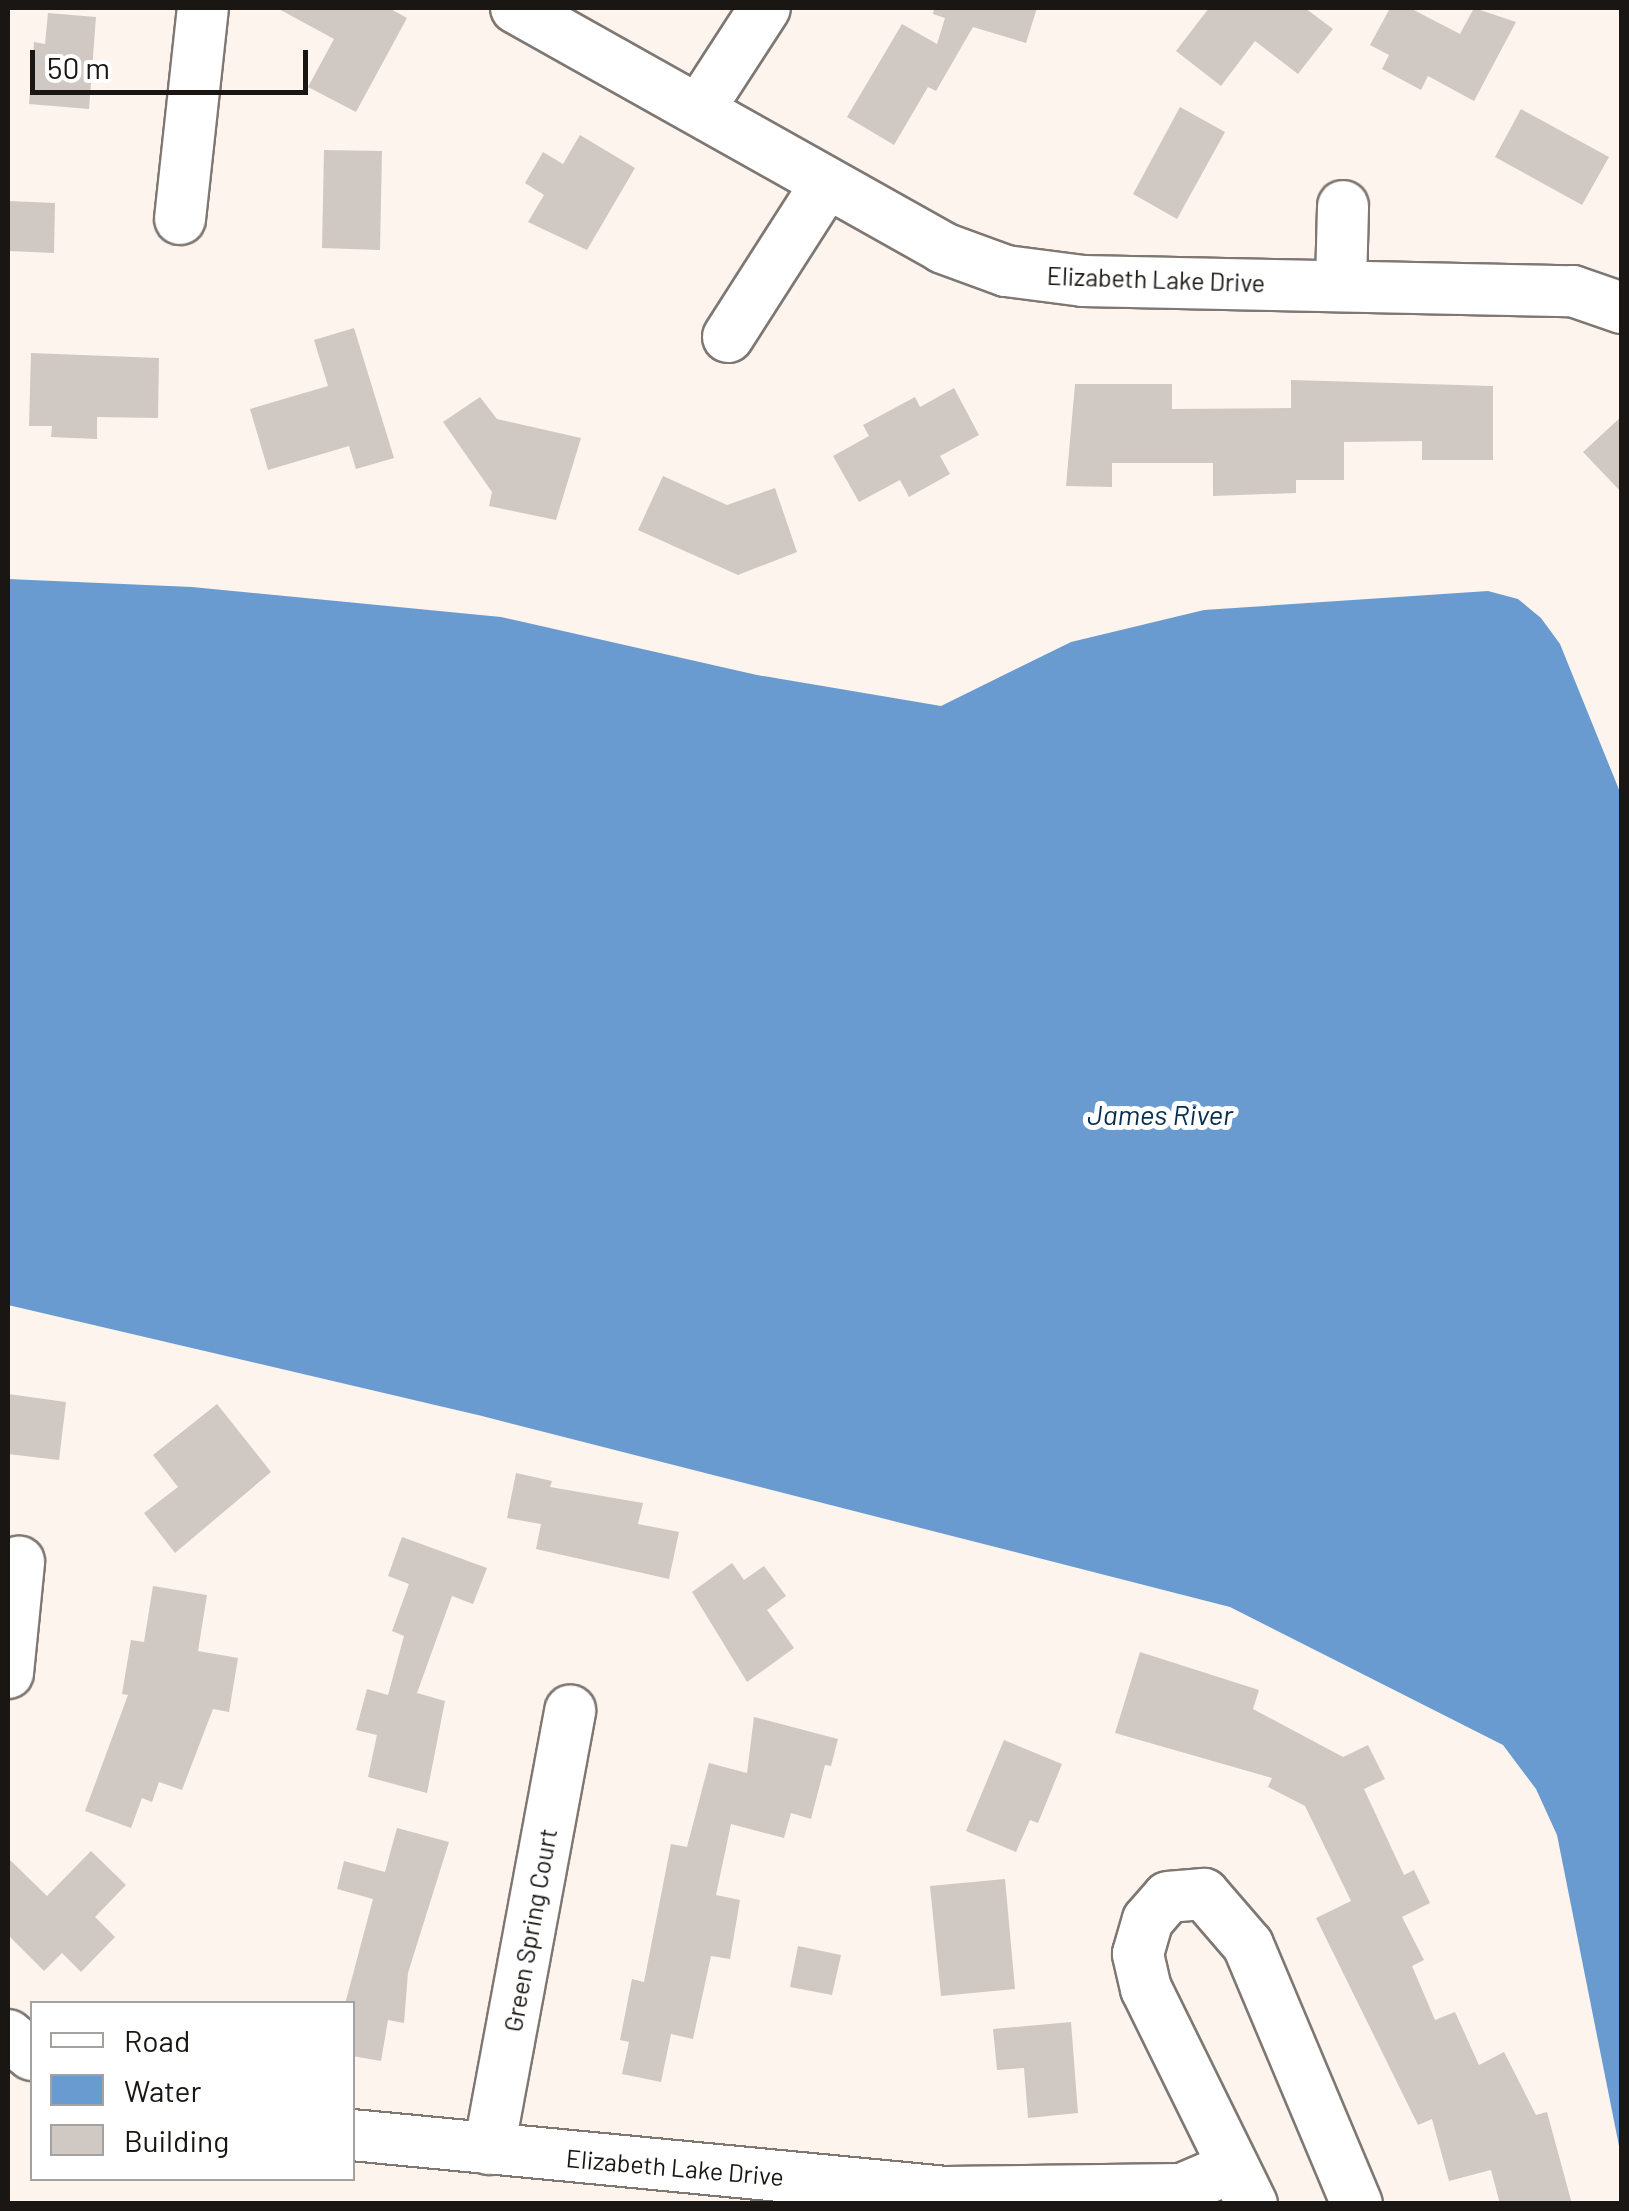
<!DOCTYPE html>
<style>
body{margin:0}
#map{position:relative;width:1629px;height:2211px;overflow:hidden;background:#fdf4ee;font-family:Barlow,sans-serif}
div>[style]{position:absolute}
.water>*{inset:0;background:#699bd0}
.building>*{inset:0;background:#d0c8c2}
.roads{filter:drop-shadow(2px 0 #7e7772) drop-shadow(-2px 0 #7e7772) drop-shadow(0 2px #7e7772) drop-shadow(0 -2px #7e7772)}
.minor>*{height:50px;margin:-25px;padding:0 25px;transform-origin:25px;border-radius:25px;background:#fff}
span{translate:-50% -50%;white-space:nowrap;text-align:center;line-height:1.15;-webkit-text-stroke:10px #fff;paint-order:stroke}
.street-label{font-size:25px;color:#191614}
.water-label{font-size:28px;color:#072d50;font-style:italic}
.frame{position:absolute;inset:0;border:10px solid #191614;pointer-events:none}
.legend{position:absolute;left:30px;top:2001px;width:325px;height:180px;box-sizing:border-box;background:#fff;border:2px solid #a3a2a1;margin:0;padding:12px 18px;list-style:none;font-size:30px;color:#191614}
.legend li{display:flex;align-items:center;gap:20px;height:50px}
.legend b{width:50px;border:2px solid #a3a2a1}
.scale{position:absolute;left:30px;top:50px;width:278px;height:45px;box-sizing:border-box;border:5px solid #191614;border-top:0;padding-left:12px;font-size:30px;line-height:35px;white-space:nowrap;color:#191614;-webkit-text-stroke:8px #fff;paint-order:stroke}
</style>
<div id="map">
<div class="water">
<i style="clip-path:polygon(8px 579px,192px 587px,501px 617px,757px 675px,941px 706px,1071px 642px,1204px 610px,1488px 591px,1518px 599px,1541px 618px,1560px 644px,1622px 797px,1621px 2156px,1557px 1835px,1536px 1789px,1503px 1745px,1230px 1607px,482px 1416px,8px 1305px)"></i>
</div>
<div class="building">
<i style="clip-path:polygon(277px 8px,389px 8px,407px 18px,356px 112px,308px 87px,334px 39px)"></i>
<i style="clip-path:polygon(934px 8px,1037px 8px,1026px 43px,973px 27px,936px 91px,928px 87px,894px 145px,847px 117px,902px 24px,937px 44px,945px 18px,933px 14px)"></i>
<i style="clip-path:polygon(1209px 8px,1305px 8px,1333px 29px,1298px 74px,1255px 41px,1221px 86px,1176px 51px)"></i>
<i style="clip-path:polygon(1390px 8px,1410px 8px,1460px 34px,1474px 8px,1516px 22px,1474px 101px,1428px 76px,1421px 90px,1382px 69px,1389px 55px,1370px 45px)"></i>
<i style="clip-path:polygon(48px 13px,96px 17px,89px 109px,29px 104px,34px 42px,45px 44px)"></i>
<i style="clip-path:polygon(1180px 107px,1225px 132px,1177px 219px,1133px 194px)"></i>
<i style="clip-path:polygon(1521px 109px,1609px 157px,1582px 205px,1495px 157px)"></i>
<i style="clip-path:polygon(580px 135px,635px 168px,587px 250px,528px 222px,544px 195px,525px 183px,543px 152px,563px 164px)"></i>
<i style="clip-path:polygon(324px 150px,382px 151px,380px 250px,322px 248px)"></i>
<i style="clip-path:polygon(8px 201px,55px 203px,54px 253px,8px 251px)"></i>
<i style="clip-path:polygon(354px 328px,394px 458px,356px 469px,349px 446px,268px 470px,250px 409px,328px 386px,314px 340px)"></i>
<i style="clip-path:polygon(31px 353px,159px 358px,158px 418px,97px 417px,97px 439px,51px 437px,52px 426px,29px 426px)"></i>
<i style="clip-path:polygon(1291px 380px,1493px 386px,1493px 460px,1422px 460px,1422px 441px,1344px 442px,1344px 480px,1296px 480px,1296px 493px,1213px 496px,1213px 463px,1112px 463px,1112px 487px,1066px 486px,1075px 384px,1172px 384px,1172px 409px,1291px 408px)"></i>
<i style="clip-path:polygon(954px 388px,979px 435px,940px 456px,950px 474px,909px 497px,900px 480px,859px 502px,833px 456px,869px 436px,863px 425px,915px 397px,920px 407px)"></i>
<i style="clip-path:polygon(480px 397px,497px 419px,581px 438px,556px 520px,489px 506px,492px 492px,443px 422px)"></i>
<i style="clip-path:polygon(1622px 416px,1622px 493px,1583px 452px)"></i>
<i style="clip-path:polygon(663px 476px,727px 505px,775px 488px,797px 552px,738px 575px,638px 530px)"></i>
<i style="clip-path:polygon(8px 1394px,66px 1402px,59px 1460px,8px 1454px)"></i>
<i style="clip-path:polygon(217px 1404px,271px 1472px,175px 1553px,144px 1513px,178px 1487px,153px 1455px)"></i>
<i style="clip-path:polygon(516px 1473px,552px 1481px,550px 1487px,643px 1503px,638px 1524px,679px 1532px,669px 1579px,536px 1549px,541px 1524px,507px 1518px)"></i>
<i style="clip-path:polygon(402px 1537px,487px 1568px,473px 1604px,452px 1596px,417px 1693px,445px 1701px,427px 1793px,368px 1777px,377px 1735px,356px 1730px,367px 1689px,388px 1695px,404px 1636px,392px 1631px,409px 1584px,388px 1576px)"></i>
<i style="clip-path:polygon(732px 1563px,744px 1580px,764px 1566px,786px 1596px,767px 1610px,794px 1648px,747px 1682px,692px 1592px)"></i>
<i style="clip-path:polygon(153px 1586px,207px 1595px,198px 1651px,238px 1658px,229px 1712px,213px 1709px,182px 1790px,159px 1782px,152px 1802px,142px 1798px,131px 1828px,85px 1811px,128px 1695px,122px 1694px,131px 1640px,144px 1642px)"></i>
<i style="clip-path:polygon(1140px 1652px,1259px 1690px,1253px 1709px,1343px 1757px,1368px 1745px,1385px 1779px,1364px 1789px,1404px 1875px,1414px 1870px,1430px 1903px,1402px 1917px,1424px 1960px,1412px 1966px,1435px 2020px,1455px 2012px,1479px 2065px,1504px 2052px,1536px 2115px,1547px 2112px,1572px 2204px,1500px 2204px,1491px 2170px,1449px 2181px,1432px 2119px,1418px 2125px,1316px 1918px,1351px 1901px,1305px 1806px,1268px 1787px,1272px 1778px,1115px 1733px)"></i>
<i style="clip-path:polygon(754px 1717px,838px 1739px,831px 1766px,825px 1765px,811px 1819px,791px 1813px,784px 1838px,731px 1824px,716px 1895px,740px 1900px,730px 1959px,711px 1956px,693px 2039px,671px 2034px,661px 2082px,622px 2074px,629px 2042px,620px 2040px,632px 1979px,644px 1982px,671px 1844px,687px 1847px,709px 1763px,747px 1773px)"></i>
<i style="clip-path:polygon(1004px 1740px,1062px 1764px,1038px 1823px,1030px 1820px,1016px 1852px,966px 1831px)"></i>
<i style="clip-path:polygon(397px 1828px,449px 1842px,408px 1973px,404px 2023px,388px 2020px,381px 2061px,352px 2056px,352px 2004px,345px 2004px,373px 1899px,337px 1889px,344px 1861px,385px 1872px)"></i>
<i style="clip-path:polygon(91px 1851px,126px 1885px,95px 1917px,115px 1937px,81px 1972px,62px 1953px,44px 1971px,8px 1935px,8px 1858px,47px 1896px)"></i>
<i style="clip-path:polygon(1005px 1879px,1015px 1989px,941px 1996px,930px 1886px)"></i>
<i style="clip-path:polygon(798px 1946px,841px 1955px,832px 1995px,790px 1987px)"></i>
<i style="clip-path:polygon(1071px 2022px,1078px 2113px,1028px 2118px,1024px 2068px,997px 2070px,993px 2029px)"></i>
</div>
<div class="roads">
<div class="minor">
<i style="left:516px;top:8px;width:490px;rotate:29.3deg"></i>
<i style="left:943px;top:248px;width:67px;rotate:20.1deg"></i>
<i style="left:1006px;top:271px;width:78px;rotate:7.4deg"></i>
<i style="left:1083px;top:281px;width:490px;rotate:1.2deg"></i>
<i style="left:1573px;top:291px;width:52px;rotate:19.1deg"></i>
<i style="left:700px;top:108px;width:119px;rotate:-57deg"></i>
<i style="left:180px;top:219px;width:212px;rotate:-83.8deg"></i>
<i style="left:1341px;top:284px;width:78px;rotate:-88.5deg"></i>
<i style="left:728px;top:337px;width:182px;rotate:-57.4deg"></i>
<i style="left:8px;top:1673px;width:112px;rotate:-84.3deg"></i>
<i style="left:8px;top:2035px;width:31px;rotate:40deg"></i>
<i style="left:352px;top:2135px;width:597px;rotate:5.48deg"></i>
<i style="left:946px;top:2192px;width:236px;rotate:-0.7deg"></i>
<i style="left:1182px;top:2189px;width:56px;rotate:-23.3deg"></i>
<i style="left:489px;top:2149px;width:446px;rotate:-79.5deg"></i>
<i style="left:1252px;top:2204px;width:240px;rotate:-116.2deg"></i>
<i style="left:1146px;top:1989px;width:36px;rotate:-103deg"></i>
<i style="left:1138px;top:1954px;width:35px;rotate:-74deg"></i>
<i style="left:1148px;top:1920px;width:30px;rotate:-49deg"></i>
<i style="left:1168px;top:1897px;width:36px;rotate:-5deg"></i>
<i style="left:1204px;top:1894px;width:67px;rotate:49.2deg"></i>
<i style="left:1248px;top:1945px;width:281px;rotate:67.2deg"></i>
</div>
</div>
<div class="street-label">
<span style="left:1156px;top:279px;rotate:2deg">Elizabeth Lake Drive</span>
<span style="left:530px;top:1930px;rotate:-80deg">Green Spring Court</span>
<span style="left:675px;top:2167px;rotate:5deg">Elizabeth Lake Drive</span>
</div>
<div class="water-label">
<span style="left:1160px;top:1114px">James River</span>
</div>
<div class="frame"></div>
<ul class="legend">
<li><b style="height:12px;background:#fff"></b>Road</li>
<li><b style="height:28px;background:#699bd0"></b>Water</li>
<li><b style="height:28px;background:#d0c8c2"></b>Building</li>
</ul>
<div class="scale">50 m</div>
</div>
